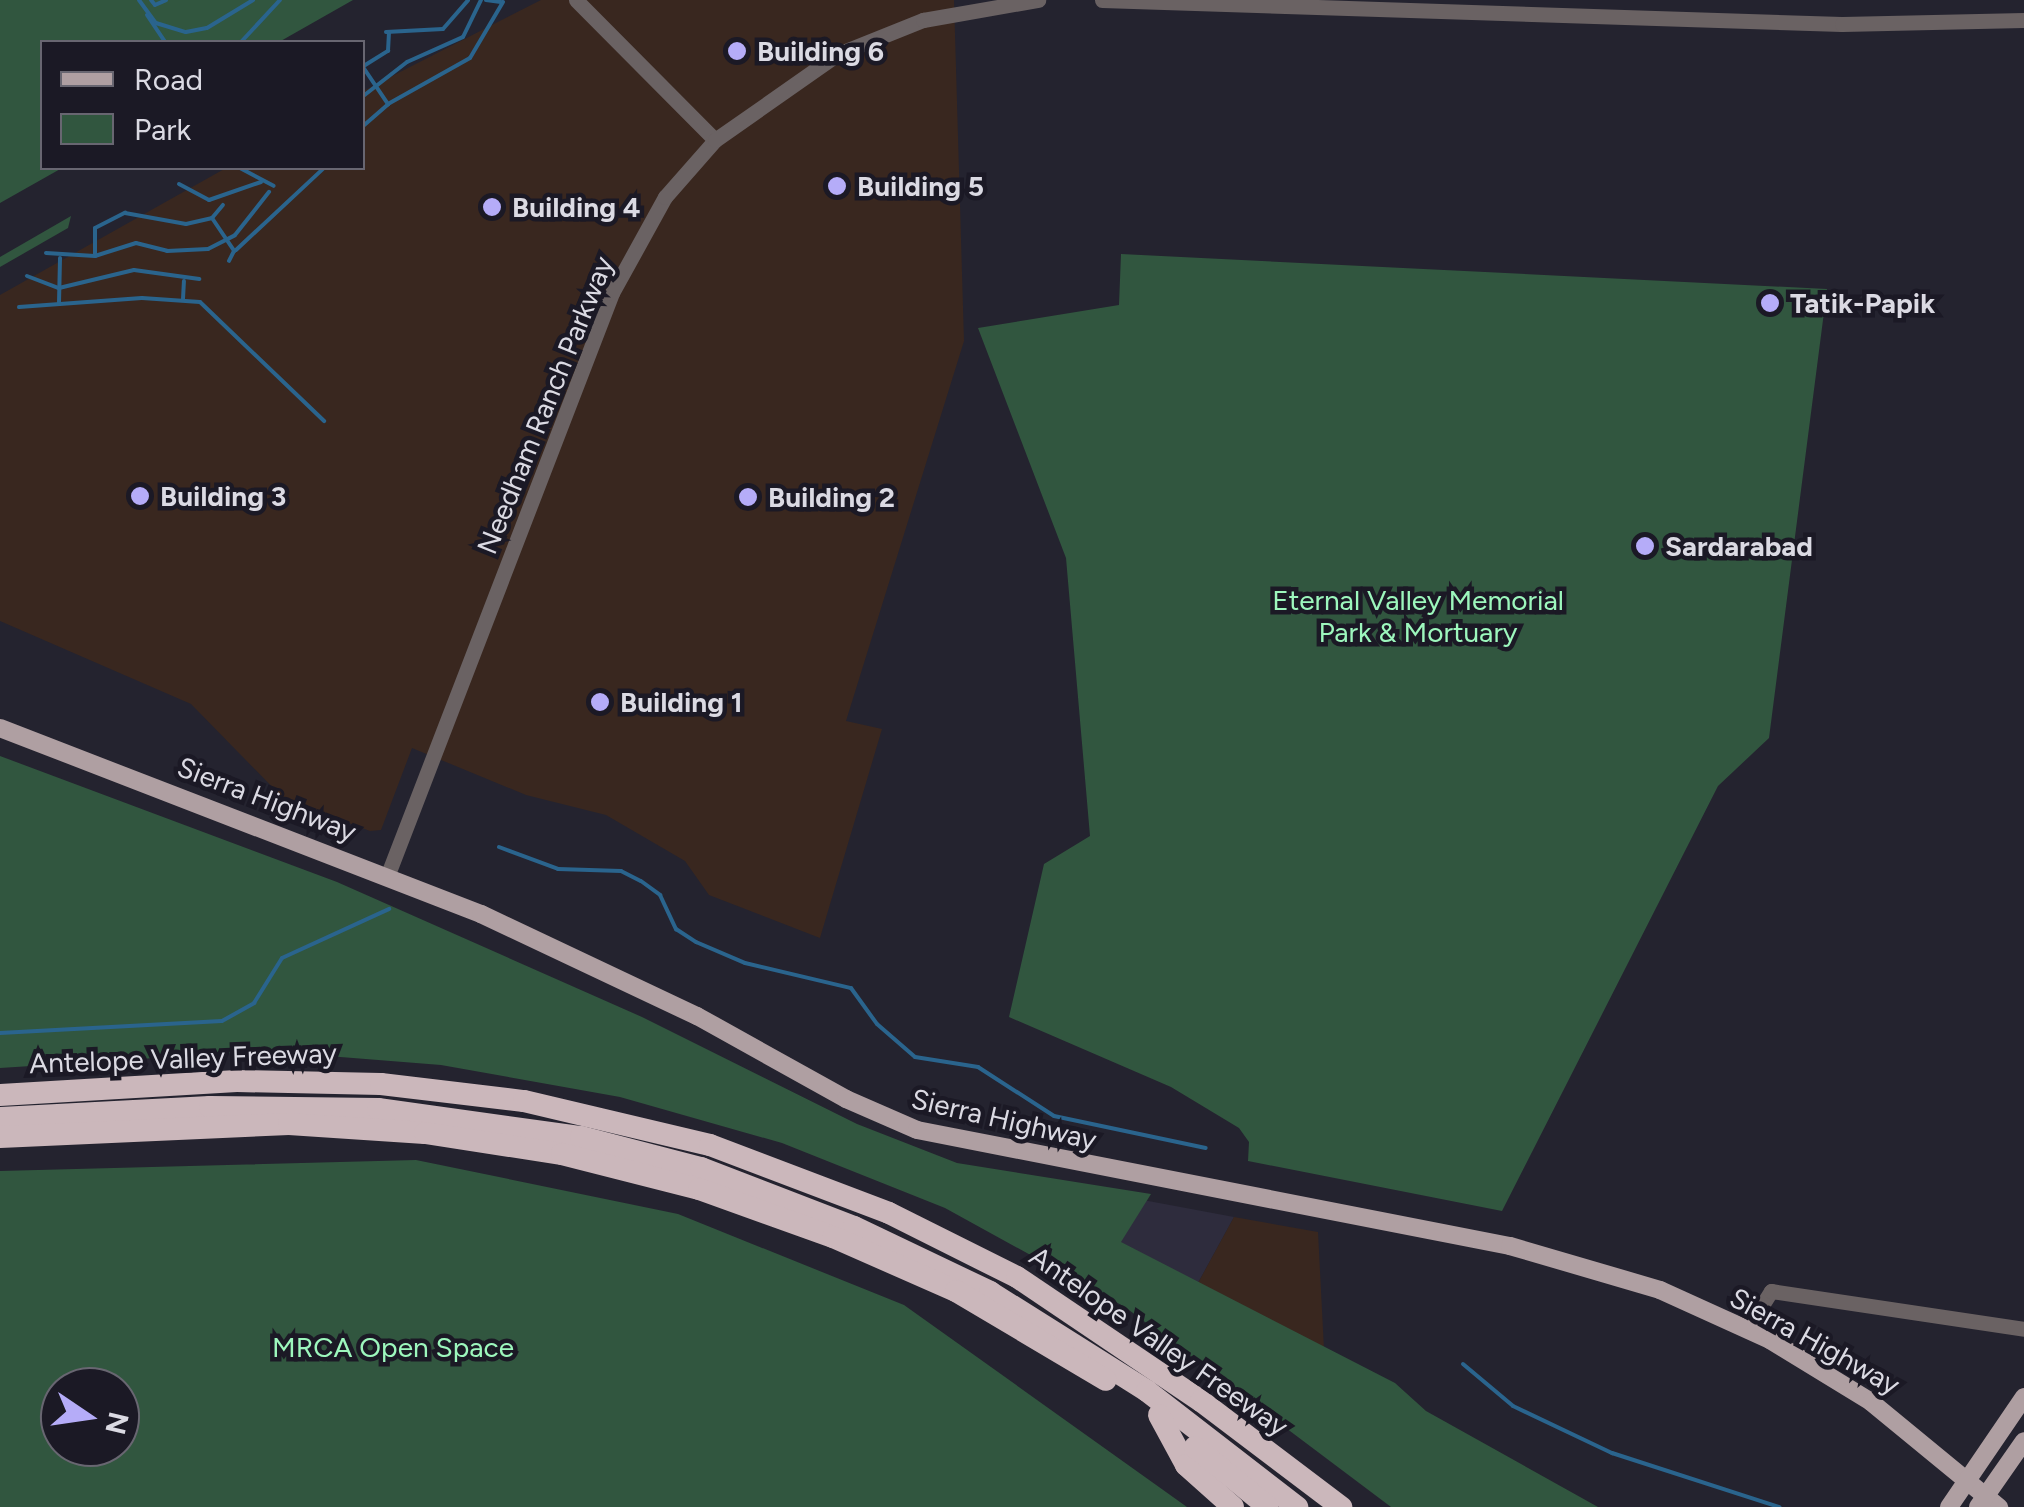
<!DOCTYPE html>
<style>
body{margin:0}
#map{position:relative;width:2024px;height:1507px;overflow:hidden;background:#24232f;font-family:Figtree,sans-serif}
div>[style]{position:absolute}
.built>*{inset:0;background:#2e2c3d}
.industrial>*{inset:0;background:#39271f}
.green>*{inset:0;background:#31563f}
.stream>*{height:4px;margin:-2px;padding:0 2px;transform-origin:2px;border-radius:2px;background:#2a648d}
.minor>*{height:15px;margin:-7.5px;padding:0 7.5px;transform-origin:7.5px;border-radius:7.5px;background:#6a6263}
.major>*{height:18px;margin:-9px;padding:0 9px;transform-origin:9px;border-radius:9px;background:#af9fa2}
.highway>*{height:22px;margin:-11px;padding:0 11px;transform-origin:11px;border-radius:11px;background:#cbb7bb}
.dots>*{width:28px;height:28px;translate:-50% -50%;box-sizing:border-box;border:5px solid #1b1925;border-radius:50%}
span{translate:-50% -50%;white-space:nowrap;text-align:center;line-height:1.15;-webkit-text-stroke:9px #1b1925;paint-order:stroke}
.poi-label{font-size:28px;color:#dbdae3;font-weight:700}
.left{translate:0 -50%;text-align:left}
.street-label{font-size:28px;color:#dbdae3}
.park-label{font-size:28px;color:#9df7bd}
.legend{position:absolute;left:40px;top:40px;width:325px;height:130px;box-sizing:border-box;background:#1b1925;border:2px solid #686671;margin:0;padding:12px 18px;list-style:none;font-size:30px;color:#dbdae3}
.legend li{display:flex;align-items:center;gap:20px;height:50px}
.legend b{width:50px;border:2px solid #686671}
.north{position:absolute;left:40px;top:1367px;width:100px;height:100px;box-sizing:border-box;background:#1b1925;border:2px solid #686671;border-radius:50%;rotate:103deg;font-size:28px;font-weight:700;line-height:40px;text-align:center;color:#dbdae3}
.north::after{content:'';display:block;margin:auto;width:35px;height:45px;background:#b5acf8;clip-path:polygon(50% 0,100% 100%,50% 72%,0 100%)}
</style>
<div id="map">
<div class="built">
<i style="clip-path:polygon(1143px 1200px,1234px 1217px,1198px 1283px,1120px 1242px)"></i>
</div>
<div class="industrial">
<i style="clip-path:polygon(541px 0,954px 0,964px 341px,846px 721px,882px 729px,820px 938px,709px 895px,685px 861px,606px 815px,526px 795px,412px 748px,381px 830px,370px 831px,283px 798px,191px 704px,0 621px,0 295px,226px 168px,362px 168px,363px 91px)"></i>
<i style="clip-path:polygon(1234px 1217px,1318px 1232px,1324px 1349px,1198px 1283px)"></i>
</div>
<div class="green">
<i style="clip-path:polygon(0 0,353px 0,279px 42px,42px 42px,42px 168px,62px 168px,0 203px)"></i>
<i style="clip-path:polygon(71px 216px,68px 228px,0 267px,0 257px)"></i>
<i style="clip-path:polygon(1121px 254px,1827px 289px,1769px 738px,1718px 786px,1502px 1211px,1248px 1161px,1249px 1142px,1239px 1128px,1171px 1087px,1009px 1017px,1044px 864px,1090px 836px,1066px 558px,978px 328px,1119px 305px)"></i>
<i style="clip-path:polygon(0 756px,337px 882px,642px 1017px,857px 1124px,957px 1163px,1151px 1194px,1121px 1242px,1395px 1383px,1426px 1411px,1598px 1507px,1391px 1507px,1125px 1307px,945px 1208px,782px 1143px,620px 1097px,441px 1065px,265px 1051px,0 1068px)"></i>
<i style="clip-path:polygon(evenodd,416px 1160px,678px 1214px,904px 1305px,1187px 1507px,0 1507px,0 1171px,416px 1160px,60px 1387px,120px 1387px,120px 1447px,60px 1447px,60px 1387px)"></i>
</div>
<div class="stream">
<i style="left:139px;top:0;width:29px;rotate:54deg"></i>
<i style="left:156px;top:23px;width:31px;rotate:17deg"></i>
<i style="left:186px;top:32px;width:21px;rotate:-11deg"></i>
<i style="left:207px;top:28px;width:54px;rotate:-31.3deg"></i>
<i style="left:151px;top:0;width:6px;rotate:51deg"></i>
<i style="left:155px;top:5px;width:12px;rotate:-24deg"></i>
<i style="left:486px;top:0;width:15px;rotate:8deg"></i>
<i style="left:147px;top:15px;width:32px;rotate:56deg"></i>
<i style="left:386px;top:32px;width:57px;rotate:-3deg"></i>
<i style="left:443px;top:29px;width:38px;rotate:-49deg"></i>
<i style="left:241px;top:42px;width:57px;rotate:-47.1deg"></i>
<i style="left:362px;top:67px;width:31px;rotate:-32deg"></i>
<i style="left:388px;top:51px;width:19px;rotate:-87deg"></i>
<i style="left:363px;top:67px;width:45px;rotate:56deg"></i>
<i style="left:362px;top:97px;width:57px;rotate:-37.9deg"></i>
<i style="left:407px;top:62px;width:61px;rotate:-24.1deg"></i>
<i style="left:463px;top:37px;width:41px;rotate:-64.1deg"></i>
<i style="left:362px;top:127px;width:35px;rotate:-41deg"></i>
<i style="left:388px;top:104px;width:94px;rotate:-29.3deg"></i>
<i style="left:470px;top:58px;width:65px;rotate:-59.5deg"></i>
<i style="left:240px;top:168px;width:38px;rotate:28deg"></i>
<i style="left:179px;top:184px;width:34px;rotate:28deg"></i>
<i style="left:209px;top:200px;width:55px;rotate:-19.1deg"></i>
<i style="left:212px;top:218px;width:40px;rotate:56deg"></i>
<i style="left:234px;top:251px;width:11px;rotate:117deg"></i>
<i style="left:236px;top:250px;width:120px;rotate:-43deg"></i>
<i style="left:46px;top:253px;width:49px;rotate:3.5deg"></i>
<i style="left:95px;top:256px;width:43px;rotate:-17.6deg"></i>
<i style="left:136px;top:243px;width:32px;rotate:14deg"></i>
<i style="left:167px;top:251px;width:41px;rotate:-2.8deg"></i>
<i style="left:208px;top:249px;width:30px;rotate:-27deg"></i>
<i style="left:235px;top:235px;width:55px;rotate:-51.7deg"></i>
<i style="left:95px;top:256px;width:28px;rotate:-90deg"></i>
<i style="left:95px;top:228px;width:34px;rotate:-27deg"></i>
<i style="left:125px;top:213px;width:62px;rotate:10.2deg"></i>
<i style="left:186px;top:224px;width:27px;rotate:-13deg"></i>
<i style="left:212px;top:218px;width:17px;rotate:-50deg"></i>
<i style="left:27px;top:276px;width:34px;rotate:21deg"></i>
<i style="left:59px;top:288px;width:77px;rotate:-13.5deg"></i>
<i style="left:134px;top:270px;width:66px;rotate:7.9deg"></i>
<i style="left:183px;top:299px;width:18px;rotate:-87deg"></i>
<i style="left:59px;top:303px;width:45px;rotate:-88.7deg"></i>
<i style="left:19px;top:307px;width:123px;rotate:-4.2deg"></i>
<i style="left:142px;top:298px;width:58px;rotate:3.9deg"></i>
<i style="left:200px;top:302px;width:172px;rotate:43.8deg"></i>
<i style="left:499px;top:847px;width:63px;rotate:20.4deg"></i>
<i style="left:558px;top:869px;width:63px;rotate:1.8deg"></i>
<i style="left:621px;top:871px;width:22px;rotate:27deg"></i>
<i style="left:641px;top:881px;width:24px;rotate:36deg"></i>
<i style="left:660px;top:895px;width:38px;rotate:65deg"></i>
<i style="left:676px;top:929px;width:24px;rotate:33deg"></i>
<i style="left:696px;top:942px;width:53px;rotate:23.2deg"></i>
<i style="left:745px;top:963px;width:109px;rotate:13.3deg"></i>
<i style="left:851px;top:988px;width:44px;rotate:54.2deg"></i>
<i style="left:877px;top:1024px;width:50px;rotate:41deg"></i>
<i style="left:915px;top:1057px;width:64px;rotate:9deg"></i>
<i style="left:978px;top:1067px;width:90px;rotate:32.8deg"></i>
<i style="left:1054px;top:1116px;width:155px;rotate:11.9deg"></i>
<i style="left:0;top:1033px;width:222px;rotate:-3.1deg"></i>
<i style="left:222px;top:1021px;width:37px;rotate:-29deg"></i>
<i style="left:254px;top:1003px;width:53px;rotate:-58.1deg"></i>
<i style="left:282px;top:958px;width:118px;rotate:-24.6deg"></i>
<i style="left:1463px;top:1364px;width:65px;rotate:40deg"></i>
<i style="left:1513px;top:1406px;width:110px;rotate:25.4deg"></i>
<i style="left:1612px;top:1453px;width:176px;rotate:17.9deg"></i>
</div>
<div class="minor">
<i style="left:576px;top:0;width:197px;rotate:45.2deg"></i>
<i style="left:1102px;top:0;width:740px;rotate:1.86deg"></i>
<i style="left:1842px;top:24px;width:182px;rotate:-1.3deg"></i>
<i style="left:388px;top:874px;width:623px;rotate:-68.92deg"></i>
<i style="left:612px;top:293px;width:110px;rotate:-61.1deg"></i>
<i style="left:665px;top:197px;width:76px;rotate:-48.7deg"></i>
<i style="left:715px;top:140px;width:150px;rotate:-35deg"></i>
<i style="left:838px;top:54px;width:92px;rotate:-21.8deg"></i>
<i style="left:923px;top:20px;width:117px;rotate:-9.9deg"></i>
<i style="left:1747px;top:1329px;width:45px;rotate:-57.7deg"></i>
<i style="left:1771px;top:1291px;width:256px;rotate:8.5deg"></i>
</div>
<div class="major">
<i style="left:0;top:728px;width:516px;rotate:21.14deg"></i>
<i style="left:481px;top:914px;width:239px;rotate:25.3deg"></i>
<i style="left:697px;top:1016px;width:171px;rotate:29.1deg"></i>
<i style="left:846px;top:1099px;width:77px;rotate:23.6deg"></i>
<i style="left:917px;top:1130px;width:604px;rotate:11.07deg"></i>
<i style="left:1510px;top:1246px;width:156px;rotate:16.3deg"></i>
<i style="left:1660px;top:1290px;width:121px;rotate:24.4deg"></i>
<i style="left:1770px;top:1340px;width:119px;rotate:31.5deg"></i>
<i style="left:1871px;top:1402px;width:166px;rotate:39.4deg"></i>
<i style="left:1949px;top:1507px;width:133px;rotate:-55.7deg"></i>
<i style="left:1978px;top:1507px;width:80px;rotate:-55.1deg"></i>
</div>
<div class="highway">
<i style="left:0;top:1095px;width:237px;rotate:-3.4deg"></i>
<i style="left:237px;top:1081px;width:144px;rotate:1.2deg"></i>
<i style="left:381px;top:1084px;width:144px;rotate:6.8deg"></i>
<i style="left:524px;top:1101px;width:191px;rotate:13.3deg"></i>
<i style="left:710px;top:1145px;width:191px;rotate:20.8deg"></i>
<i style="left:889px;top:1213px;width:143px;rotate:26.6deg"></i>
<i style="left:1017px;top:1277px;width:222px;rotate:34deg"></i>
<i style="left:1201px;top:1401px;width:176px;rotate:37.1deg"></i>
<i style="left:0;top:1118px;width:210px;rotate:-3deg"></i>
<i style="left:210px;top:1107px;width:168px;rotate:0.7deg"></i>
<i style="left:378px;top:1109px;width:205px;rotate:7.9deg"></i>
<i style="left:581px;top:1137px;width:124px;rotate:14.5deg"></i>
<i style="left:701px;top:1168px;width:164px;rotate:21.1deg"></i>
<i style="left:854px;top:1227px;width:151px;rotate:25.5deg"></i>
<i style="left:990px;top:1292px;width:186px;rotate:32.2deg"></i>
<i style="left:1147px;top:1391px;width:190px;rotate:37.7deg"></i>
<i style="left:0;top:1137px;width:289px;rotate:-2.6deg"></i>
<i style="left:289px;top:1124px;width:136px;rotate:3.8deg"></i>
<i style="left:425px;top:1133px;width:139px;rotate:8.7deg"></i>
<i style="left:562px;top:1154px;width:141px;rotate:14.3deg"></i>
<i style="left:699px;top:1189px;width:142px;rotate:19.7deg"></i>
<i style="left:833px;top:1237px;width:134px;rotate:23.7deg"></i>
<i style="left:956px;top:1291px;width:174px;rotate:30.7deg"></i>
<i style="left:1159px;top:1415px;width:57px;rotate:61.6deg"></i>
<i style="left:1186px;top:1465px;width:63px;rotate:41.8deg"></i>
<i style="left:1195px;top:1447px;width:94px;rotate:39.4deg"></i>
</div>
<div class="dots">
<i style="left:737px;top:51px;background:#b5acf8"></i>
<i style="left:837px;top:186px;background:#b5acf8"></i>
<i style="left:492px;top:207px;background:#b5acf8"></i>
<i style="left:1770px;top:303px;background:#b5acf8"></i>
<i style="left:140px;top:496px;background:#b5acf8"></i>
<i style="left:748px;top:497px;background:#b5acf8"></i>
<i style="left:1645px;top:546px;background:#b5acf8"></i>
<i style="left:600px;top:702px;background:#b5acf8"></i>
</div>
<div class="poi-label">
<span class="left" style="left:757px;top:51px">Building 6</span>
<span class="left" style="left:857px;top:186px">Building 5</span>
<span class="left" style="left:512px;top:207px">Building 4</span>
<span class="left" style="left:1790px;top:303px">Tatik-Papik</span>
<span class="left" style="left:160px;top:496px">Building 3</span>
<span class="left" style="left:768px;top:497px">Building 2</span>
<span class="left" style="left:1665px;top:546px">Sardarabad</span>
<span class="left" style="left:620px;top:702px">Building 1</span>
</div>
<div class="street-label">
<span style="left:545px;top:405px;rotate:-68deg">Needham Ranch Parkway</span>
<span style="left:267px;top:799px;rotate:21deg">Sierra Highway</span>
<span style="left:183px;top:1058px;rotate:-2deg">Antelope Valley Freeway</span>
<span style="left:1004px;top:1119px;rotate:13deg">Sierra Highway</span>
<span style="left:1159px;top:1341px;rotate:35deg">Antelope Valley Freeway</span>
<span style="left:1815px;top:1341px;rotate:29deg">Sierra Highway</span>
</div>
<div class="park-label">
<span style="left:1418px;top:616px">Eternal Valley Memorial<br>Park &amp; Mortuary</span>
<span style="left:393px;top:1347px">MRCA Open Space</span>
</div>
<ul class="legend">
<li><b style="height:12px;background:#af9fa2"></b>Road</li>
<li><b style="height:28px;background:#31563f"></b>Park</li>
</ul>
<div class="north">N</div>
</div>
